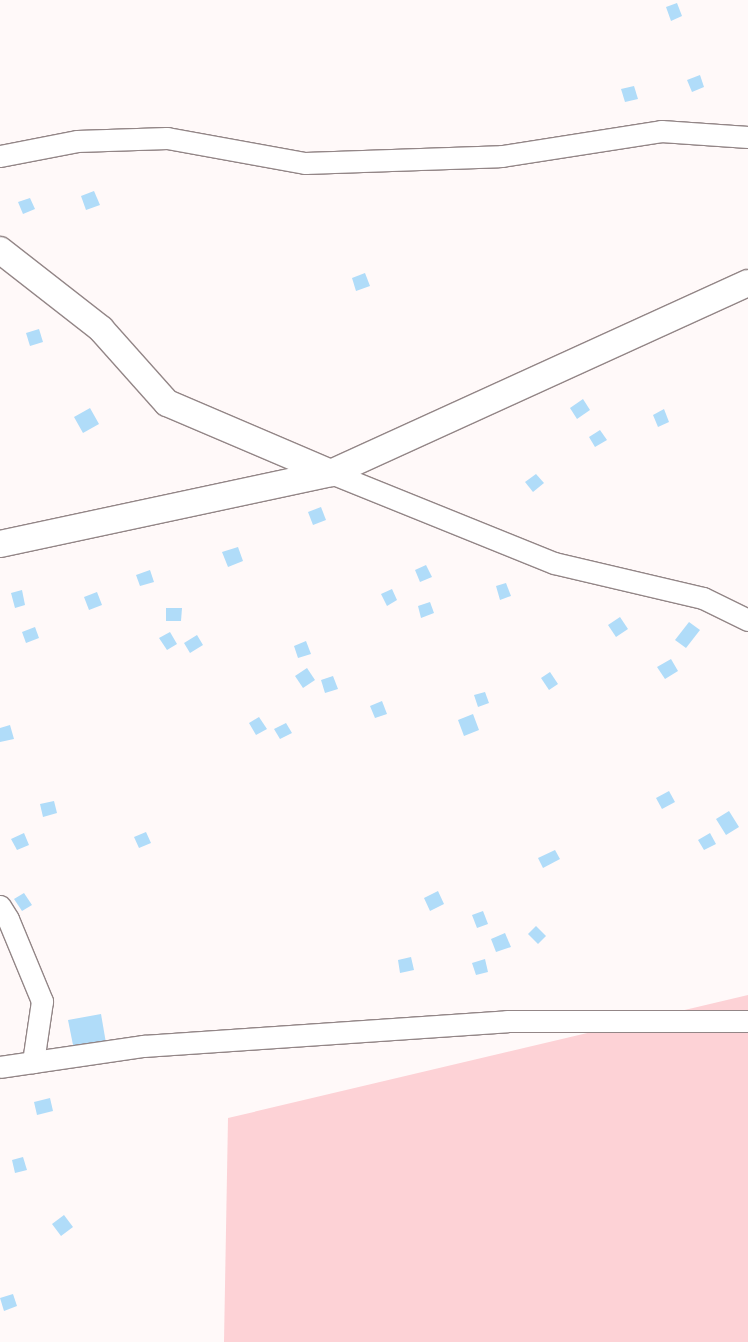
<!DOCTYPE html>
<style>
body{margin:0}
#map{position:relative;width:748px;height:1342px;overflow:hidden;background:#fff9f9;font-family:Arial,sans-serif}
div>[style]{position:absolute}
.green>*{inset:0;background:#fdd2d6}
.building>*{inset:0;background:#b0dcf9}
.roads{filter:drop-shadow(1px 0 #938687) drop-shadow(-1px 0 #938687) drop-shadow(0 1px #938687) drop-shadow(0 -1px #938687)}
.minor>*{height:21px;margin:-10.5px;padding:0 10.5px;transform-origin:10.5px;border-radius:10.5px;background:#fff}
.tertiary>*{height:26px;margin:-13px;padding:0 13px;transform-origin:13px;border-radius:13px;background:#fff}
span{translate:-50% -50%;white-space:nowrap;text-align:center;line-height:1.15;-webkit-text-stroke:4px #fff9f9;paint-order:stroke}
</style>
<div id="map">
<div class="green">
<i style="clip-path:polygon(748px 995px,748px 1342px,224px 1342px,228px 1118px)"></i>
</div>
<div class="building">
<i style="clip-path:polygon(677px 3px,682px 16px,671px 21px,666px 7px)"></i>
<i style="clip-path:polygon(700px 75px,704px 87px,692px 92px,687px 80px)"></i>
<i style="clip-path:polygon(634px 86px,638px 99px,625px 102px,621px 89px)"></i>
<i style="clip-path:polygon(94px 191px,100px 205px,86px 210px,81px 196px)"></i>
<i style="clip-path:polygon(30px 198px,35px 209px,23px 214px,18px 202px)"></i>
<i style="clip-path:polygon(365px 273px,370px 286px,356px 291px,352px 278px)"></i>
<i style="clip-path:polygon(39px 329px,43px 342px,30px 346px,26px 333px)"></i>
<i style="clip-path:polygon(583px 399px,590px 410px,577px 419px,570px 408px)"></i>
<i style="clip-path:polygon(90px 408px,99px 424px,83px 433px,74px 417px)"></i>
<i style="clip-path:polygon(664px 409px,669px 422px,658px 427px,653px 415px)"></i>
<i style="clip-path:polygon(600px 430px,607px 440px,595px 447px,589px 437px)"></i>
<i style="clip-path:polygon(536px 474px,544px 483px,533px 492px,525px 482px)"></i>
<i style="clip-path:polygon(321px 507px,326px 520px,313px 525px,308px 512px)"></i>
<i style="clip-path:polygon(238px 547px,243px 561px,228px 567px,222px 552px)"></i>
<i style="clip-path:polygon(426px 565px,432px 577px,420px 582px,415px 570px)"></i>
<i style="clip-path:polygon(150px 570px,154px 582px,140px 586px,136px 575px)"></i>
<i style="clip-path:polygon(506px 583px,511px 596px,500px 600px,496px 586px)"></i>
<i style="clip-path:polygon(392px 589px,397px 600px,387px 606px,381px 594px)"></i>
<i style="clip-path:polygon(22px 590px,25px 605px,15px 608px,11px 593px)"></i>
<i style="clip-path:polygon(97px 592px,102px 605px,89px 610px,84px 597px)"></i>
<i style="clip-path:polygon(430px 602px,434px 613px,421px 618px,418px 606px)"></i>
<i style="clip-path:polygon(166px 608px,182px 608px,181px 621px,166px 621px)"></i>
<i style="clip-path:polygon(620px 617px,628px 629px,616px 637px,608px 625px)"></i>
<i style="clip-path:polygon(689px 622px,700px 630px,686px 648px,675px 640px)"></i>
<i style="clip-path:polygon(35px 627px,39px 638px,26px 643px,22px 632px)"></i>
<i style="clip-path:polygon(170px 632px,177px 644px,167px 650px,159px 638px)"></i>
<i style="clip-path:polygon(197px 635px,203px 645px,190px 653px,184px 643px)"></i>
<i style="clip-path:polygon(306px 641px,311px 654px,298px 658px,294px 646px)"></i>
<i style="clip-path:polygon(671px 659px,678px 671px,665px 679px,657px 667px)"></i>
<i style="clip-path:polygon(307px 668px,315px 680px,303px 688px,295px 676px)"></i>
<i style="clip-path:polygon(550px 672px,558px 684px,549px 690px,541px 678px)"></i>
<i style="clip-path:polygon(333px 676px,338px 689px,325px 693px,321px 680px)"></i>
<i style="clip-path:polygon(485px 692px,489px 703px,478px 707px,474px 695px)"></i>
<i style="clip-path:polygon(382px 701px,387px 714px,375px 718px,370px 706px)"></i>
<i style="clip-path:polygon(473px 714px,479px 730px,464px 736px,458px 720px)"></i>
<i style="clip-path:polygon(259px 717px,267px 729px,256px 735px,249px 723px)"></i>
<i style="clip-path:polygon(286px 723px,292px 733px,280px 739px,274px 729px)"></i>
<i style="clip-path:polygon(10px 725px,14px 739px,0 742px,0 728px)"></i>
<i style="clip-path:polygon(669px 791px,675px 802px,662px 809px,656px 798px)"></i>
<i style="clip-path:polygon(54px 801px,57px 813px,43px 817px,40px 804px)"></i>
<i style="clip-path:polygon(729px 811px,739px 827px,726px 835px,716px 819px)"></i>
<i style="clip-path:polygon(146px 832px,151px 843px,139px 848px,134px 837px)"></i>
<i style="clip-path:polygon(24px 833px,29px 845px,17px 850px,11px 839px)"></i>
<i style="clip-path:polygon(710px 833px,716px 844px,704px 850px,698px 840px)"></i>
<i style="clip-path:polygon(555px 850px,560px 859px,543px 868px,538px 858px)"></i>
<i style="clip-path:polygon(438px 891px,444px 904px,430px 911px,424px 898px)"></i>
<i style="clip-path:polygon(24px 893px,32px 905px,22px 911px,14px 899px)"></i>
<i style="clip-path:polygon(483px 911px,488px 924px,477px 928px,472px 915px)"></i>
<i style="clip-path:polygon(536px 926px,546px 936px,538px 944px,528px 934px)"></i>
<i style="clip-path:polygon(505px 933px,511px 947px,496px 952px,491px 939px)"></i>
<i style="clip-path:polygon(411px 957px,414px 970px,400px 973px,398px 960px)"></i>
<i style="clip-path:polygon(485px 959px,488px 972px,476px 975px,472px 963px)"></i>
<i style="clip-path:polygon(101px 1014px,106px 1043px,74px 1050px,68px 1020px)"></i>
<i style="clip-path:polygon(50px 1098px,53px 1111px,37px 1115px,34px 1102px)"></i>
<i style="clip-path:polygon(23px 1157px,27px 1170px,15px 1173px,12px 1160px)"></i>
<i style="clip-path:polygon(64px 1215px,73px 1227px,61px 1236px,52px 1224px)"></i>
<i style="clip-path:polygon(13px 1294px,17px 1306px,4px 1311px,0 1298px)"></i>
</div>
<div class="roads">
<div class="minor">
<i style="left:0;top:156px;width:78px;rotate:-11deg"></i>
<i style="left:77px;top:141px;width:90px;rotate:-1.9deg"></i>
<i style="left:167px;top:138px;width:140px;rotate:10.3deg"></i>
<i style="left:305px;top:163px;width:197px;rotate:-2deg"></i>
<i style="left:502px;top:156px;width:161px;rotate:-8.9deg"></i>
<i style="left:661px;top:131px;width:87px;rotate:3.9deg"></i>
<i style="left:331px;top:473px;width:240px;rotate:22deg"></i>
<i style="left:554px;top:563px;width:153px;rotate:13.2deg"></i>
<i style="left:703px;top:598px;width:50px;rotate:26.1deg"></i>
<i style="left:0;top:906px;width:15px;rotate:58deg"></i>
<i style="left:8px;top:919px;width:89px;rotate:67.5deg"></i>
<i style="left:42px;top:1001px;width:62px;rotate:98.4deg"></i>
<i style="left:0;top:1067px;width:145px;rotate:-8.4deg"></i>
<i style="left:143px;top:1046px;width:365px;rotate:-3.9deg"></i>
<i style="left:507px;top:1021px;width:241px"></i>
</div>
<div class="tertiary">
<i style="left:0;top:250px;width:128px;rotate:38deg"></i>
<i style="left:101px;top:329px;width:99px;rotate:48.3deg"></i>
<i style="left:167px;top:403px;width:178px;rotate:23.1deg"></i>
<i style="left:0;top:544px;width:339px;rotate:-12.1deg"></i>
<i style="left:331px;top:473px;width:458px;rotate:-24.5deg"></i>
</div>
</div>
</div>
